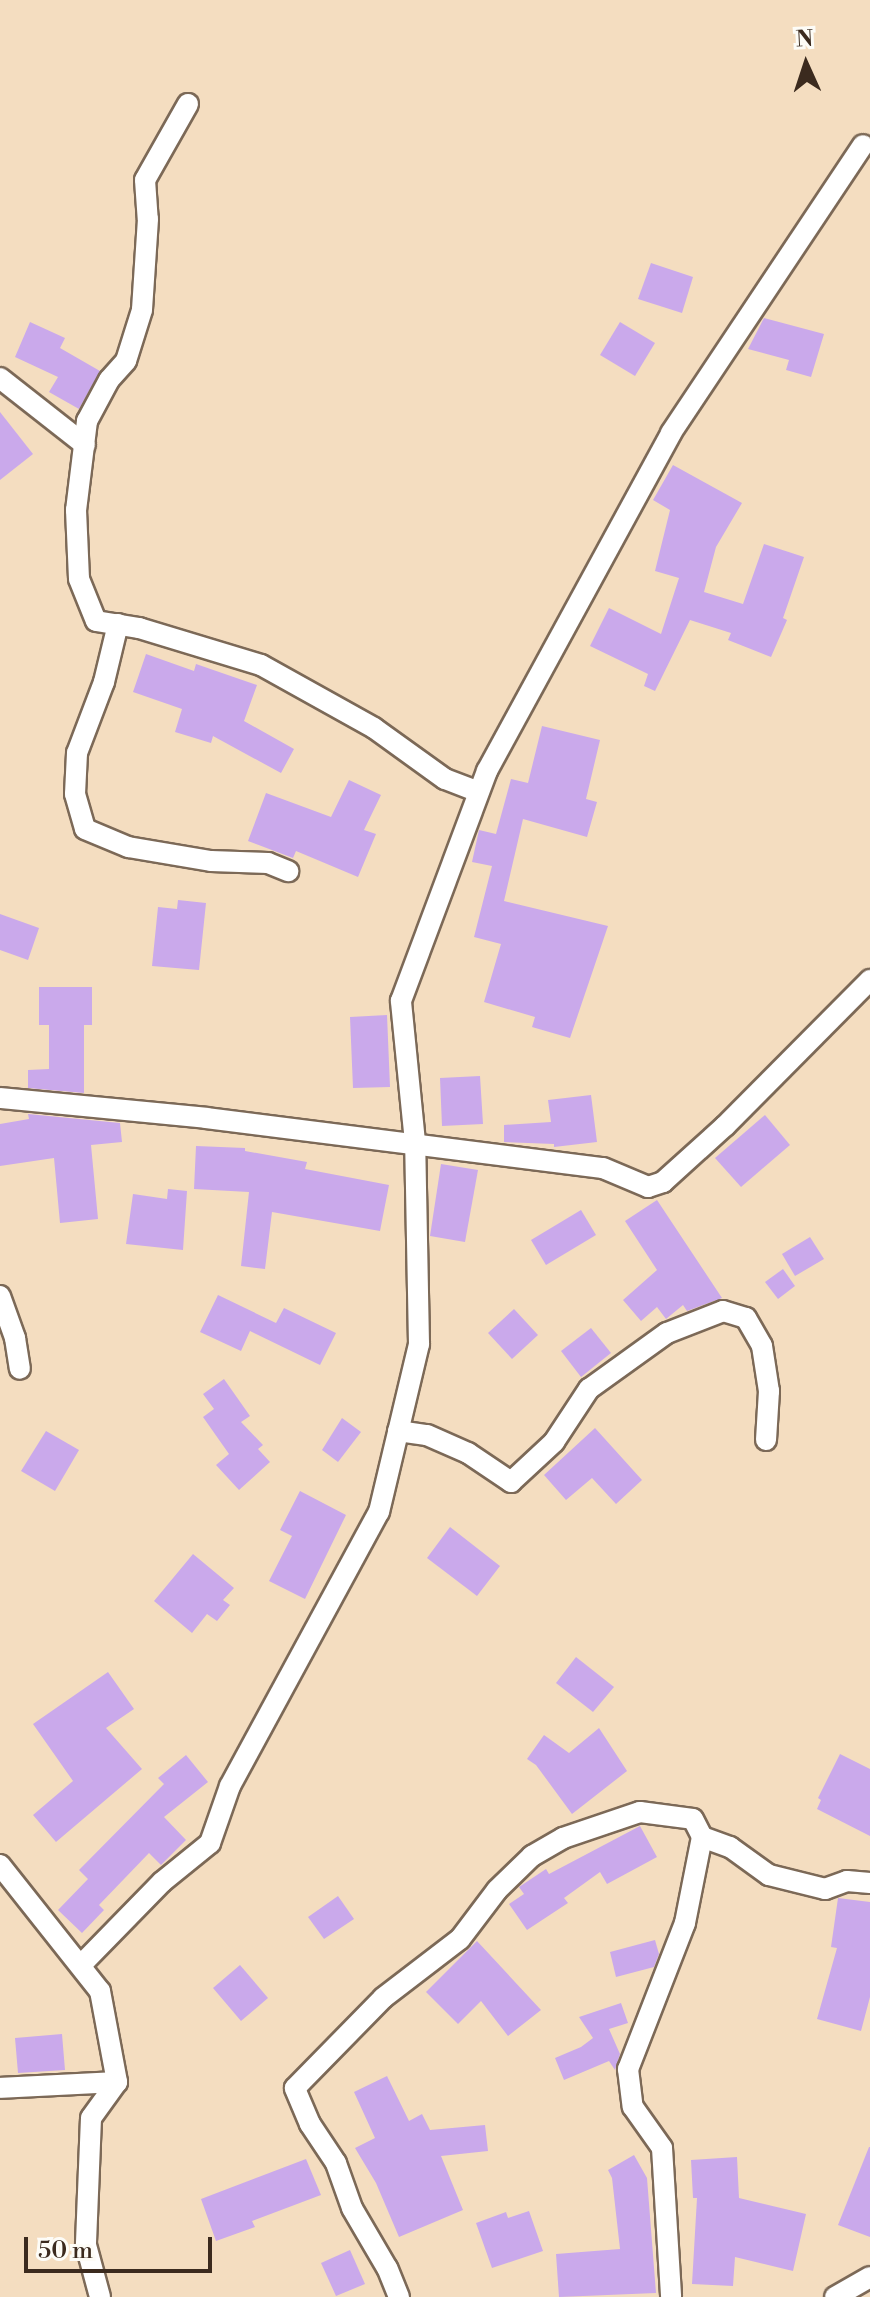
<!DOCTYPE html>
<style>
body{margin:0}
#map{position:relative;width:870px;height:2297px;overflow:hidden;background:#f4ddc0;font-family:"Libre Bodoni",serif}
div>[style]{position:absolute}
.building>*{inset:0;background:#caa9eb}
.roads{filter:drop-shadow(2px 0 #7c6957) drop-shadow(-2px 0 #7c6957) drop-shadow(0 2px #7c6957) drop-shadow(0 -2px #7c6957)}
.minor>*{height:20px;margin:-10px;padding:0 10px;transform-origin:10px;border-radius:10px;background:#fff}
span{translate:-50% -50%;white-space:nowrap;text-align:center;line-height:1.15;-webkit-text-stroke:8px #fdfcf7;paint-order:stroke}
.north{position:absolute;left:766px;top:24px;width:80px;height:80px;-webkit-text-stroke:6px #fdfcf7;paint-order:stroke;rotate:357deg;font-size:22px;font-weight:700;line-height:32px;text-align:center;color:#3b2a1e}
.north::after{content:'';display:block;margin:auto;width:28px;height:36px;background:#3b2a1e;clip-path:polygon(50% 0,100% 100%,50% 72%,0 100%)}
.scale{position:absolute;left:24px;top:2237px;width:188px;height:36px;box-sizing:border-box;border:4px solid #3b2a1e;border-top:0;padding-left:10px;font-size:24px;line-height:28px;white-space:nowrap;color:#3b2a1e;-webkit-text-stroke:6px #fdfcf7;paint-order:stroke}
</style>
<div id="map">
<div class="building">
<i style="clip-path:polygon(651px 263px,693px 277px,682px 313px,638px 299px)"></i>
<i style="clip-path:polygon(764px 318px,824px 334px,811px 377px,786px 370px,789px 360px,748px 349px)"></i>
<i style="clip-path:polygon(30px 322px,65px 338px,60px 348px,100px 371px,79px 409px,49px 392px,58px 377px,15px 357px)"></i>
<i style="clip-path:polygon(620px 322px,655px 343px,635px 376px,600px 355px)"></i>
<i style="clip-path:polygon(0 412px,33px 454px,0 480px)"></i>
<i style="clip-path:polygon(673px 465px,742px 503px,716px 547px,704px 592px,743px 604px,764px 544px,804px 557px,783px 618px,787px 620px,771px 657px,728px 640px,731px 633px,690px 620px,655px 691px,644px 686px,648px 674px,590px 646px,609px 608px,661px 634px,679px 578px,655px 571px,670px 510px,653px 500px)"></i>
<i style="clip-path:polygon(146px 654px,194px 671px,196px 664px,257px 685px,244px 721px,294px 749px,281px 773px,213px 736px,211px 743px,175px 732px,182px 709px,133px 692px)"></i>
<i style="clip-path:polygon(542px 726px,600px 740px,586px 799px,597px 802px,587px 837px,523px 819px,504px 901px,608px 926px,570px 1038px,532px 1027px,535px 1017px,484px 1002px,501px 944px,474px 937px,492px 866px,472px 862px,479px 830px,496px 834px,511px 779px,528px 783px)"></i>
<i style="clip-path:polygon(349px 780px,381px 795px,364px 830px,376px 834px,358px 877px,296px 851px,293px 858px,248px 841px,266px 793px,331px 817px)"></i>
<i style="clip-path:polygon(178px 900px,206px 903px,199px 970px,152px 966px,158px 907px,177px 909px)"></i>
<i style="clip-path:polygon(0 914px,39px 928px,28px 960px,0 950px)"></i>
<i style="clip-path:polygon(39px 987px,92px 987px,92px 1025px,84px 1025px,84px 1093px,28px 1088px,28px 1070px,49px 1069px,49px 1025px,39px 1025px)"></i>
<i style="clip-path:polygon(387px 1015px,390px 1087px,353px 1088px,350px 1017px)"></i>
<i style="clip-path:polygon(480px 1076px,483px 1124px,442px 1126px,440px 1078px)"></i>
<i style="clip-path:polygon(591px 1095px,597px 1142px,554px 1147px,554px 1144px,504px 1142px,504px 1125px,551px 1122px,548px 1100px)"></i>
<i style="clip-path:polygon(28px 1114px,120px 1123px,122px 1142px,91px 1145px,98px 1219px,60px 1223px,54px 1158px,0 1166px,0 1124px,29px 1119px)"></i>
<i style="clip-path:polygon(765px 1115px,790px 1145px,741px 1187px,715px 1158px)"></i>
<i style="clip-path:polygon(196px 1146px,245px 1148px,245px 1151px,307px 1162px,305px 1169px,389px 1185px,380px 1231px,272px 1212px,265px 1269px,241px 1266px,249px 1192px,194px 1189px)"></i>
<i style="clip-path:polygon(441px 1164px,478px 1170px,465px 1242px,430px 1236px)"></i>
<i style="clip-path:polygon(168px 1189px,187px 1191px,183px 1250px,126px 1244px,133px 1194px,167px 1199px)"></i>
<i style="clip-path:polygon(657px 1200px,722px 1298px,687px 1311px,683px 1305px,666px 1319px,657px 1307px,641px 1321px,623px 1300px,657px 1270px,625px 1221px)"></i>
<i style="clip-path:polygon(581px 1210px,596px 1235px,546px 1265px,531px 1240px)"></i>
<i style="clip-path:polygon(810px 1237px,824px 1259px,795px 1276px,782px 1254px)"></i>
<i style="clip-path:polygon(783px 1269px,795px 1286px,778px 1299px,765px 1282px)"></i>
<i style="clip-path:polygon(218px 1295px,276px 1323px,284px 1308px,336px 1333px,320px 1365px,250px 1331px,241px 1351px,200px 1332px)"></i>
<i style="clip-path:polygon(514px 1309px,538px 1335px,512px 1359px,488px 1333px)"></i>
<i style="clip-path:polygon(591px 1328px,611px 1353px,581px 1377px,561px 1351px)"></i>
<i style="clip-path:polygon(224px 1379px,250px 1416px,241px 1422px,263px 1445px,258px 1449px,270px 1462px,239px 1490px,216px 1465px,229px 1454px,203px 1417px,214px 1409px,203px 1394px)"></i>
<i style="clip-path:polygon(342px 1418px,361px 1432px,338px 1462px,322px 1450px)"></i>
<i style="clip-path:polygon(595px 1428px,642px 1480px,616px 1504px,592px 1478px,566px 1500px,544px 1475px)"></i>
<i style="clip-path:polygon(46px 1431px,79px 1450px,55px 1491px,21px 1471px)"></i>
<i style="clip-path:polygon(300px 1491px,346px 1515px,305px 1599px,269px 1581px,292px 1536px,280px 1530px)"></i>
<i style="clip-path:polygon(450px 1527px,500px 1566px,477px 1596px,427px 1558px)"></i>
<i style="clip-path:polygon(193px 1554px,234px 1588px,223px 1600px,230px 1605px,217px 1621px,207px 1614px,192px 1633px,154px 1601px)"></i>
<i style="clip-path:polygon(576px 1657px,614px 1687px,593px 1712px,556px 1683px)"></i>
<i style="clip-path:polygon(108px 1672px,134px 1709px,106px 1728px,142px 1769px,56px 1842px,33px 1815px,73px 1781px,33px 1724px)"></i>
<i style="clip-path:polygon(599px 1728px,627px 1771px,572px 1814px,536px 1765px,527px 1759px,544px 1735px,569px 1753px)"></i>
<i style="clip-path:polygon(840px 1754px,870px 1769px,870px 1836px,817px 1809px,821px 1800px,818px 1798px)"></i>
<i style="clip-path:polygon(186px 1755px,208px 1782px,164px 1817px,186px 1840px,161px 1865px,149px 1853px,99px 1905px,104px 1910px,82px 1933px,58px 1910px,88px 1879px,79px 1870px,164px 1784px,158px 1778px)"></i>
<i style="clip-path:polygon(640px 1826px,657px 1857px,607px 1884px,600px 1872px,564px 1898px,568px 1903px,527px 1930px,509px 1904px,524px 1894px,519px 1887px,546px 1869px,549px 1874px)"></i>
<i style="clip-path:polygon(338px 1896px,354px 1919px,324px 1939px,308px 1917px)"></i>
<i style="clip-path:polygon(838px 1898px,870px 1902px,870px 1997px,861px 2031px,817px 2019px,837px 1948px,831px 1947px)"></i>
<i style="clip-path:polygon(655px 1940px,659px 1954px,654px 1967px,616px 1977px,610px 1952px)"></i>
<i style="clip-path:polygon(477px 1941px,541px 2010px,508px 2036px,481px 2001px,458px 2024px,426px 1992px)"></i>
<i style="clip-path:polygon(240px 1965px,268px 1998px,241px 2021px,213px 1988px)"></i>
<i style="clip-path:polygon(621px 2003px,628px 2023px,609px 2029px,620px 2054px,615px 2070px,609px 2061px,564px 2080px,555px 2058px,581px 2047px,593px 2038px,579px 2017px)"></i>
<i style="clip-path:polygon(62px 2034px,65px 2070px,18px 2073px,15px 2038px)"></i>
<i style="clip-path:polygon(387px 2076px,409px 2121px,422px 2114px,430px 2130px,485px 2125px,488px 2151px,441px 2156px,463px 2210px,399px 2237px,376px 2183px,355px 2148px,375px 2138px,354px 2092px)"></i>
<i style="clip-path:polygon(869px 2147px,870px 2147px,870px 2237px,838px 2225px)"></i>
<i style="clip-path:polygon(634px 2155px,647px 2178px,656px 2293px,559px 2297px,556px 2254px,620px 2249px,612px 2178px,608px 2170px)"></i>
<i style="clip-path:polygon(737px 2157px,739px 2198px,806px 2214px,793px 2271px,735px 2257px,733px 2286px,692px 2284px,697px 2198px,693px 2198px,691px 2160px)"></i>
<i style="clip-path:polygon(306px 2159px,321px 2195px,252px 2221px,255px 2227px,216px 2241px,201px 2199px)"></i>
<i style="clip-path:polygon(529px 2211px,543px 2251px,492px 2268px,476px 2223px,506px 2212px,508px 2218px)"></i>
<i style="clip-path:polygon(350px 2250px,365px 2284px,336px 2296px,321px 2263px)"></i>
</div>
<div class="roads">
<div class="minor">
<i style="left:188px;top:104px;width:87px;rotate:119.5deg"></i>
<i style="left:145px;top:180px;width:39px;rotate:86deg"></i>
<i style="left:148px;top:219px;width:91px;rotate:93.8deg"></i>
<i style="left:142px;top:310px;width:53px;rotate:107.4deg"></i>
<i style="left:126px;top:361px;width:25px;rotate:132deg"></i>
<i style="left:109px;top:380px;width:47px;rotate:118.2deg"></i>
<i style="left:87px;top:421px;width:90px;rotate:97deg"></i>
<i style="left:76px;top:510px;width:69px;rotate:87.5deg"></i>
<i style="left:79px;top:579px;width:45px;rotate:68deg"></i>
<i style="left:96px;top:621px;width:44px;rotate:9.2deg"></i>
<i style="left:139px;top:628px;width:127px;rotate:16.9deg"></i>
<i style="left:261px;top:665px;width:129px;rotate:29.1deg"></i>
<i style="left:374px;top:728px;width:87px;rotate:35.7deg"></i>
<i style="left:445px;top:779px;width:36px;rotate:21deg"></i>
<i style="left:0;top:378px;width:108px;rotate:38.2deg"></i>
<i style="left:118px;top:624px;width:60px;rotate:103.6deg"></i>
<i style="left:104px;top:682px;width:76px;rotate:110.8deg"></i>
<i style="left:77px;top:753px;width:41px;rotate:92.8deg"></i>
<i style="left:75px;top:794px;width:36px;rotate:74deg"></i>
<i style="left:85px;top:829px;width:47px;rotate:22.7deg"></i>
<i style="left:128px;top:847px;width:84px;rotate:9.6deg"></i>
<i style="left:211px;top:861px;width:57px;rotate:2deg"></i>
<i style="left:268px;top:863px;width:22px;rotate:22deg"></i>
<i style="left:0;top:1098px;width:207px;rotate:5.5deg"></i>
<i style="left:206px;top:1118px;width:400px;rotate:7.2deg"></i>
<i style="left:603px;top:1168px;width:49px;rotate:22.9deg"></i>
<i style="left:648px;top:1187px;width:16px;rotate:-18deg"></i>
<i style="left:663px;top:1182px;width:84px;rotate:-42.1deg"></i>
<i style="left:725px;top:1126px;width:206px;rotate:-45.2deg"></i>
<i style="left:0;top:1296px;width:45px;rotate:70.3deg"></i>
<i style="left:15px;top:1338px;width:31px;rotate:81deg"></i>
<i style="left:398px;top:1431px;width:29px;rotate:8deg"></i>
<i style="left:427px;top:1435px;width:45px;rotate:23.7deg"></i>
<i style="left:468px;top:1453px;width:52px;rotate:34deg"></i>
<i style="left:511px;top:1482px;width:59px;rotate:-42.9deg"></i>
<i style="left:554px;top:1442px;width:64px;rotate:-56.6deg"></i>
<i style="left:589px;top:1389px;width:96px;rotate:-35.7deg"></i>
<i style="left:667px;top:1333px;width:60px;rotate:-21.4deg"></i>
<i style="left:723px;top:1311px;width:24px;rotate:17deg"></i>
<i style="left:746px;top:1318px;width:32px;rotate:60deg"></i>
<i style="left:762px;top:1346px;width:46px;rotate:81.2deg"></i>
<i style="left:769px;top:1391px;width:49px;rotate:93.5deg"></i>
<i style="left:702px;top:1837px;width:30px;rotate:20deg"></i>
<i style="left:730px;top:1847px;width:48px;rotate:35.7deg"></i>
<i style="left:769px;top:1875px;width:58px;rotate:14deg"></i>
<i style="left:825px;top:1889px;width:23px;rotate:-20deg"></i>
<i style="left:847px;top:1881px;width:23px;rotate:5deg"></i>
<i style="left:0;top:1865px;width:161px;rotate:51.6deg"></i>
<i style="left:100px;top:1991px;width:93px;rotate:79.4deg"></i>
<i style="left:117px;top:2082px;width:44px;rotate:125.8deg"></i>
<i style="left:91px;top:2118px;width:127px;rotate:92.3deg"></i>
<i style="left:86px;top:2245px;width:54px;rotate:74.9deg"></i>
<i style="left:81px;top:1965px;width:116px;rotate:-45.7deg"></i>
<i style="left:162px;top:1882px;width:62px;rotate:-39.1deg"></i>
<i style="left:210px;top:1843px;width:60px;rotate:-70.7deg"></i>
<i style="left:230px;top:1786px;width:312px;rotate:-61.5deg"></i>
<i style="left:379px;top:1512px;width:173px;rotate:-76.6deg"></i>
<i style="left:419px;top:1344px;width:202px;rotate:-91.1deg"></i>
<i style="left:415px;top:1142px;width:142px;rotate:-95.7deg"></i>
<i style="left:401px;top:1001px;width:246px;rotate:-69.5deg"></i>
<i style="left:487px;top:771px;width:385px;rotate:-61.4deg"></i>
<i style="left:671px;top:433px;width:346px;rotate:-56.3deg"></i>
<i style="left:0;top:2088px;width:117px;rotate:-2.9deg"></i>
<i style="left:399px;top:2297px;width:31px;rotate:-112deg"></i>
<i style="left:387px;top:2268px;width:69px;rotate:-120.3deg"></i>
<i style="left:352px;top:2208px;width:48px;rotate:-109.6deg"></i>
<i style="left:336px;top:2163px;width:47px;rotate:-123.7deg"></i>
<i style="left:310px;top:2124px;width:39px;rotate:-113deg"></i>
<i style="left:295px;top:2088px;width:126px;rotate:-45.6deg"></i>
<i style="left:383px;top:1998px;width:97px;rotate:-37.5deg"></i>
<i style="left:460px;top:1939px;width:61px;rotate:-52.9deg"></i>
<i style="left:497px;top:1890px;width:49px;rotate:-44.2deg"></i>
<i style="left:532px;top:1856px;width:36px;rotate:-30deg"></i>
<i style="left:563px;top:1838px;width:81px;rotate:-18.7deg"></i>
<i style="left:640px;top:1812px;width:53px;rotate:7.5deg"></i>
<i style="left:693px;top:1819px;width:20px;rotate:63deg"></i>
<i style="left:702px;top:1837px;width:88px;rotate:101.2deg"></i>
<i style="left:685px;top:1923px;width:157px;rotate:111.3deg"></i>
<i style="left:628px;top:2069px;width:38px;rotate:83deg"></i>
<i style="left:633px;top:2107px;width:50px;rotate:54.7deg"></i>
<i style="left:662px;top:2148px;width:149px;rotate:86.5deg"></i>
<i style="left:835px;top:2297px;width:40px;rotate:-29.7deg"></i>
</div>
</div>
<div class="north">N</div>
<div class="scale">50 m</div>
</div>
